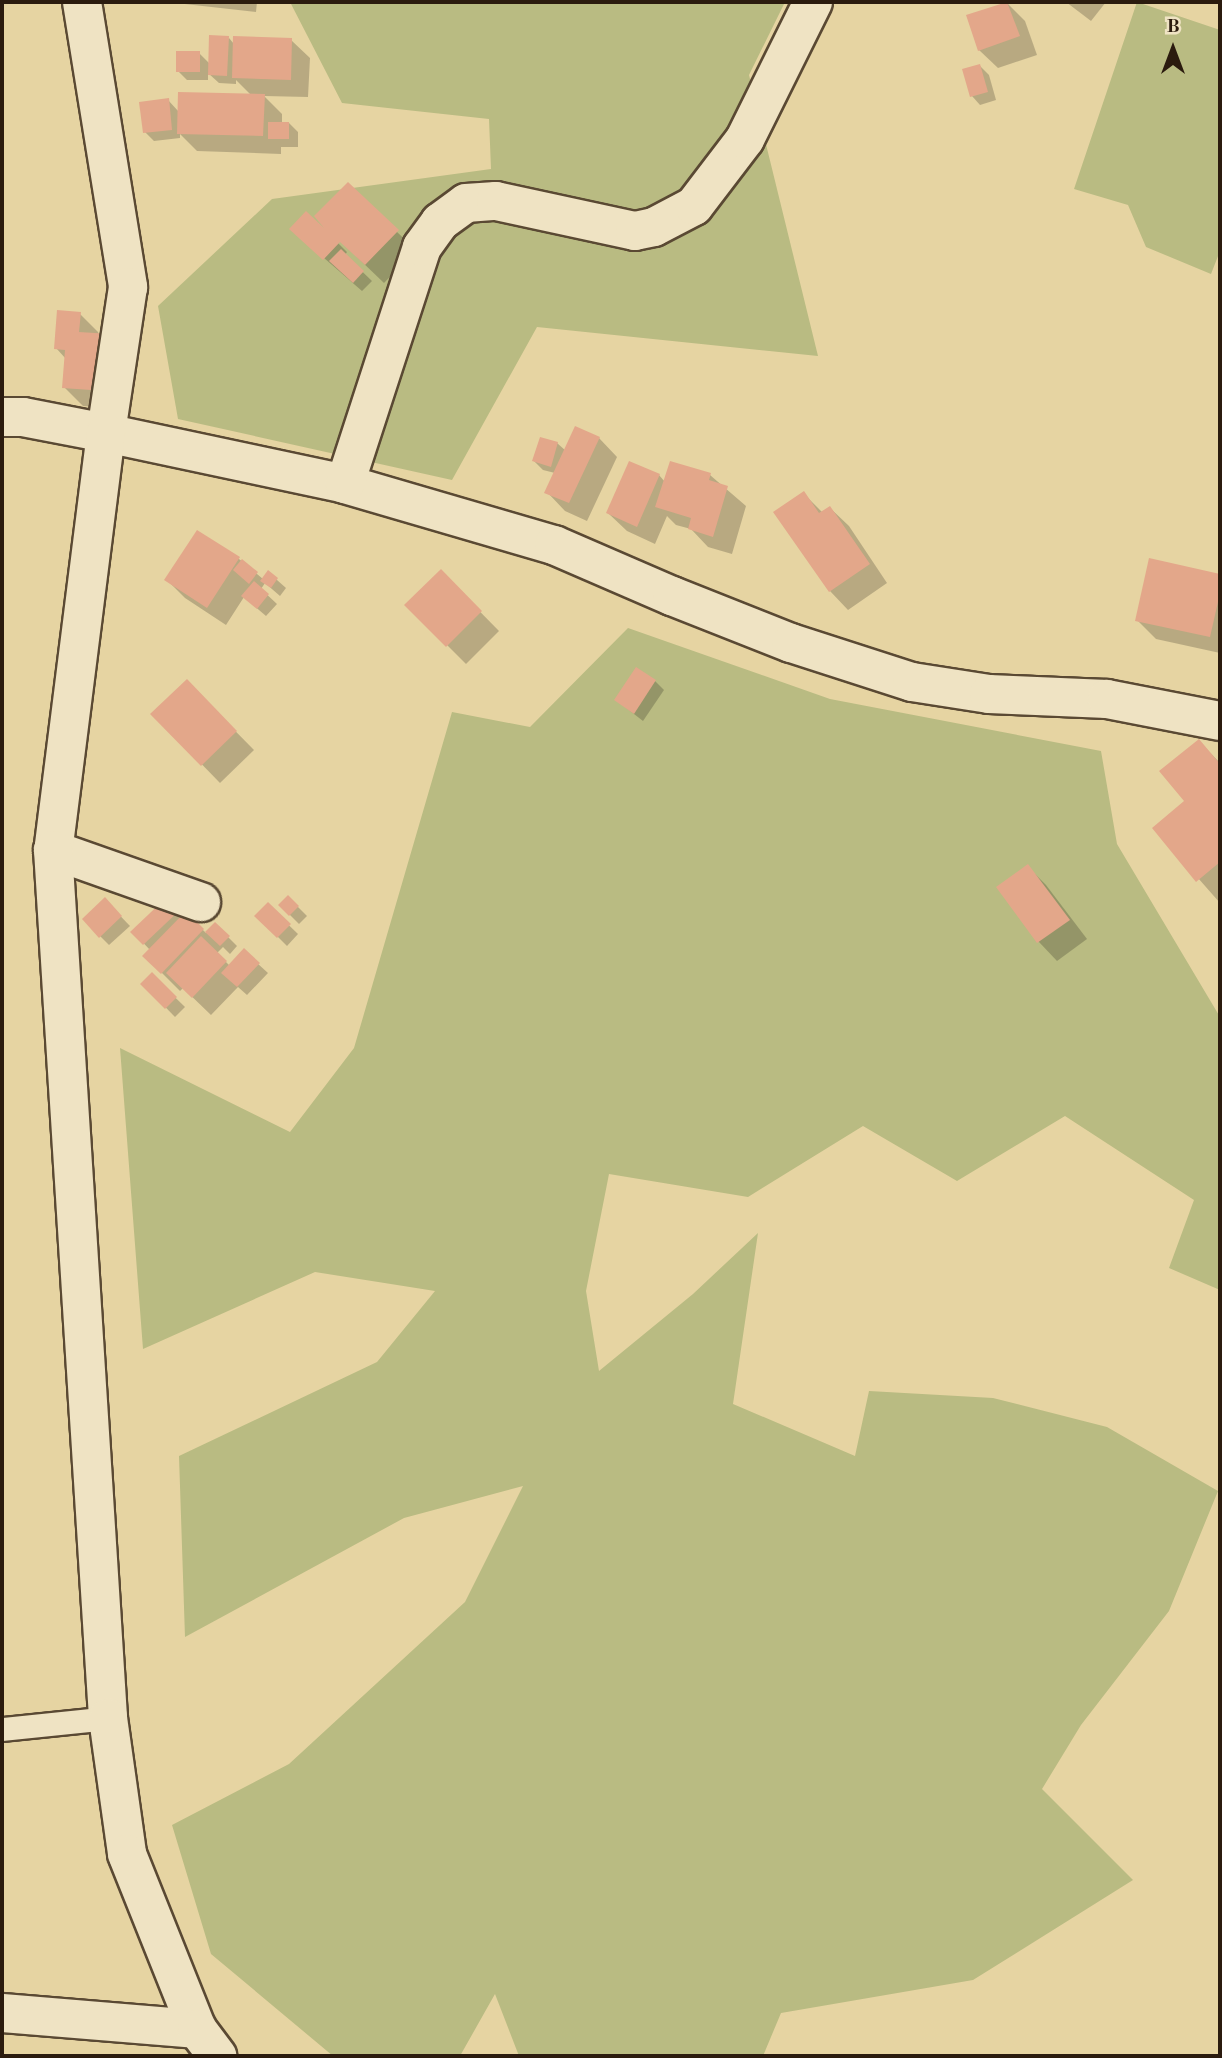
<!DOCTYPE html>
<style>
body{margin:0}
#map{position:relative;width:1222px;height:2058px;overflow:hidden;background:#e6d4a2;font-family:"Old Standard TT",serif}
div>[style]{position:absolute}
.green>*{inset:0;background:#b9bb82}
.shadow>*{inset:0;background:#0003}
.building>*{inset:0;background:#e3a78a}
.roads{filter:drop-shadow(2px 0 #5a4933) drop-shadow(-2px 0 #5a4933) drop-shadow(0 2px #5a4933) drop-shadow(0 -2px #5a4933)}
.lane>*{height:23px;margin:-11.5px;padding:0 11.5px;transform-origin:11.5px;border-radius:11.5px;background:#efe3c3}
.street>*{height:38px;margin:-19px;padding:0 19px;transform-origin:19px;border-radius:19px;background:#efe3c3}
.secondary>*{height:38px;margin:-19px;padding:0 19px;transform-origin:19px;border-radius:19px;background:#efe3c3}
span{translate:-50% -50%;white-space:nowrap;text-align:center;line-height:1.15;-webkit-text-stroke:7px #efe3c3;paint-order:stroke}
.frame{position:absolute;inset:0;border:4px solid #2b1b0e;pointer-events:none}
.north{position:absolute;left:1138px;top:14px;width:70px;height:70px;-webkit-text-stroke:5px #efe3c3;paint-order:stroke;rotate:0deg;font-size:19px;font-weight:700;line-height:28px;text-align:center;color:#2b1b0e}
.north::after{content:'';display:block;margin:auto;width:24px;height:32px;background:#2b1b0e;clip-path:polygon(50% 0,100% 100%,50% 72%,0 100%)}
</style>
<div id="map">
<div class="green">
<i style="clip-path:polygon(290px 2px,785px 2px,749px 75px,818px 356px,537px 327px,452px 480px,178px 419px,158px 306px,272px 199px,491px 169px,489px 119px,342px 103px)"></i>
<i style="clip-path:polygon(1137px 2px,1220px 30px,1220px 251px,1211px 274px,1146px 247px,1128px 205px,1074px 189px)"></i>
<i style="clip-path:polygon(628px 628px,830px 699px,1101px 751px,1117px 844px,1220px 1017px,1220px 1290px,1169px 1268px,1194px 1200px,1065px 1116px,957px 1181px,863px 1126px,748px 1197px,609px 1174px,586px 1291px,599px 1371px,693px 1294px,758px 1233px,733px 1404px,855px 1456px,869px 1391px,993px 1398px,1107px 1427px,1218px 1491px,1169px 1611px,1081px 1725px,1042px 1789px,1133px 1880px,973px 1980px,781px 2013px,763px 2056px,519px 2056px,495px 1994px,460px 2056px,333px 2056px,211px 1954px,172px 1825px,289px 1764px,465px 1602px,523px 1486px,404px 1518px,185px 1637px,179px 1456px,377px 1362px,435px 1291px,315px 1272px,143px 1349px,120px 1048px,290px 1132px,354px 1048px,452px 712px,530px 727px)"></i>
</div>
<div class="shadow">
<i style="clip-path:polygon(167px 2px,257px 2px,256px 12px)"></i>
<i style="clip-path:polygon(1066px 2px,1106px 2px,1091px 21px)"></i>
<i style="clip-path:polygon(1007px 3px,1025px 21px,1037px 55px,998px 68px,979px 50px)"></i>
<i style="clip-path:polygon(229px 38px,234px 44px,291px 40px,310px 58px,308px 97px,264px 96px,282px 114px,282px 123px,289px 123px,298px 132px,298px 147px,281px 147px,281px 154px,197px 151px,180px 134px,180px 138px,154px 141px,145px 132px,168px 100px,179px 112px,252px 96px,236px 80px,236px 84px,219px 83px,208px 73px,208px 80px,187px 80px,178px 71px,199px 53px,210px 64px)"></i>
<i style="clip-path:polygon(980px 66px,989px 75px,996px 100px,980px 105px,972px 96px)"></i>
<i style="clip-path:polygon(397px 232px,416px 250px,384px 283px,334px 235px)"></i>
<i style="clip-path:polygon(301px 238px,338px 243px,347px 252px,345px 255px,372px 281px,362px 291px)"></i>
<i style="clip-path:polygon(80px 314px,98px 332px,124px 409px,83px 406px,64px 387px,66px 359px,56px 348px)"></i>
<i style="clip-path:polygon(599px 438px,617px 457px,587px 521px,565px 511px,547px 492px,555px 473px,543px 470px,534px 461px,557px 443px,566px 451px)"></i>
<i style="clip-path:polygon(659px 475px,665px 482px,710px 475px,746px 506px,732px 554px,708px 547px,691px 529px,676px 525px,667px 516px,655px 544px,627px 531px,608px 513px)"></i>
<i style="clip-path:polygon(804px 494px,823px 513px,830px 508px,849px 526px,887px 583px,848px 610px,830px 591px)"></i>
<i style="clip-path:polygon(198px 532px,239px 559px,263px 579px,268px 572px,286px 588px,280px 596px,265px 583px,261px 589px,277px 604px,266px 616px,244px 597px,226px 625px,185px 598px,167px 580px)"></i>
<i style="clip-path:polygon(1150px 560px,1220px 576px,1220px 653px,1156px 639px,1137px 620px)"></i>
<i style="clip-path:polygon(441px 572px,499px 631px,466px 664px,407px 605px)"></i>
<i style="clip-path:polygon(655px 681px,664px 690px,643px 721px,616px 700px)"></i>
<i style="clip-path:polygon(187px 682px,254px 750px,220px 783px,153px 714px)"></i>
<i style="clip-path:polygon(1199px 741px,1220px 763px,1220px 903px,1154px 828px,1186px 802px)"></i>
<i style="clip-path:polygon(1028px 867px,1046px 885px,1087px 939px,1057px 961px,1039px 942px,999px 888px)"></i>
<i style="clip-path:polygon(169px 897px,206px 933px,215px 924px,237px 946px,230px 954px,223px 947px,217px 953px,230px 966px,244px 951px,268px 973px,247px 995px,238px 987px,211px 1015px,183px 988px,180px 991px,145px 956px,150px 950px,133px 932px)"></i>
<i style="clip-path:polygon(288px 897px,307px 916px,299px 924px,280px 905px)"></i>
<i style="clip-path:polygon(105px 900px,130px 926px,109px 945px,84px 920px)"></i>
<i style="clip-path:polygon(268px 905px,298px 934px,287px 946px,257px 916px)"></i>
<i style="clip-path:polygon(152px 975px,185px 1007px,175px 1017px,143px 984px)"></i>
</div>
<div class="building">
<i style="clip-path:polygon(1007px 2px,1020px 36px,978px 51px,966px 15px)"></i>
<i style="clip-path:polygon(209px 35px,229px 36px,227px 76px,208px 75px)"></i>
<i style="clip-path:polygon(233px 36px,292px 38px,291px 80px,232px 78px)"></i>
<i style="clip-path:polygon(176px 51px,200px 51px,200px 72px,176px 72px)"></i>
<i style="clip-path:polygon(980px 64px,988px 92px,970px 97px,962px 69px)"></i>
<i style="clip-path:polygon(178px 92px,265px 94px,263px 136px,177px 134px)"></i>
<i style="clip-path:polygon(169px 98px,172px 130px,143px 133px,139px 102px)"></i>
<i style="clip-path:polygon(268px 122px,289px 122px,289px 139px,268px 139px)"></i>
<i style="clip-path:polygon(348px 182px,399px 230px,365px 265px,340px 242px,323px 260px,289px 229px,306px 211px,324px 228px,314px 216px)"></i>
<i style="clip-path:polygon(341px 249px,364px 271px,353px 283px,329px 261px)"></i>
<i style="clip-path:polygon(57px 310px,81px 312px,79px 332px,111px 334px,106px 391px,62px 388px,65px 350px,54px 349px)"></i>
<i style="clip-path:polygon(575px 426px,600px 437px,569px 503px,544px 493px)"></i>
<i style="clip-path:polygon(540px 437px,558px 442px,551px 467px,532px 461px)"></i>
<i style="clip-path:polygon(629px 461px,660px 474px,637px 527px,606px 513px)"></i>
<i style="clip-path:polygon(670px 461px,711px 473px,709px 480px,728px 486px,713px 537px,688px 529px,691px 518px,655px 507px)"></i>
<i style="clip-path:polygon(804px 491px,819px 513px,830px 506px,870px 564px,829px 592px,773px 512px)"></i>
<i style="clip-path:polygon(197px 530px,240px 557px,207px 608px,164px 580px)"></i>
<i style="clip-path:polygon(1149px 558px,1220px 574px,1220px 593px,1210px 637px,1135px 621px)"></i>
<i style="clip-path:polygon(242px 559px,258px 572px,249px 584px,233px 570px)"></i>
<i style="clip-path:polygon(441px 569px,482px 611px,446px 647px,404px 605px)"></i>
<i style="clip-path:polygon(268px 570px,278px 578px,271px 588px,260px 581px)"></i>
<i style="clip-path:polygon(254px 581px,269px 594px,257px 609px,241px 596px)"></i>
<i style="clip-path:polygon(636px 667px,656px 680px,634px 714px,614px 700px)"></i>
<i style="clip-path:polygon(187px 679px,237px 731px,201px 766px,150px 714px)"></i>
<i style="clip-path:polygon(1199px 739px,1220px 764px,1220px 862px,1196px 882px,1152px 828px,1184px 801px,1159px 771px)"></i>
<i style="clip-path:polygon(1028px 864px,1070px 920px,1037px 943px,996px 887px)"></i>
<i style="clip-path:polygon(169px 895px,182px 908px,143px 945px,130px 932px)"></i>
<i style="clip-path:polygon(288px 895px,299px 906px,289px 916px,278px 905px)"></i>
<i style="clip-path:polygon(105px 897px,122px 916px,99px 938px,82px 919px)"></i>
<i style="clip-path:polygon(268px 902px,291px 924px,277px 938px,254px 916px)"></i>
<i style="clip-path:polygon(186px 911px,204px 929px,161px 974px,142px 956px)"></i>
<i style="clip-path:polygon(215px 922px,230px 936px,220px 946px,205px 932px)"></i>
<i style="clip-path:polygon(201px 936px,227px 961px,192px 998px,166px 973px)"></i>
<i style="clip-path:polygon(244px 948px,260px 963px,237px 987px,221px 973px)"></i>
<i style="clip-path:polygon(152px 972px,177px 997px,165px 1009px,140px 984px)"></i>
</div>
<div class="roads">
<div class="lane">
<i style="left:2px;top:1729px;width:107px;rotate:-5.9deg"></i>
</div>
<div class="street">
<i style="left:2px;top:417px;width:21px"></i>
<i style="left:23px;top:417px;width:85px;rotate:10.9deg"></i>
<i style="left:106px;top:433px;width:244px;rotate:12deg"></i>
<i style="left:345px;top:484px;width:218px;rotate:16.3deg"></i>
<i style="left:554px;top:545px;width:129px;rotate:23.4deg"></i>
<i style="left:672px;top:596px;width:128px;rotate:21.6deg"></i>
<i style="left:791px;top:643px;width:127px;rotate:17.9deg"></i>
<i style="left:912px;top:682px;width:78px;rotate:8.9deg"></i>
<i style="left:989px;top:694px;width:118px;rotate:2.4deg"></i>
<i style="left:1107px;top:699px;width:115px;rotate:11deg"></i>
<i style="left:345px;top:484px;width:249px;rotate:-72deg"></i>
<i style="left:422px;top:247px;width:31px;rotate:-54deg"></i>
<i style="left:440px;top:222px;width:32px;rotate:-36deg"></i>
<i style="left:466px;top:203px;width:30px;rotate:-4deg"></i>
<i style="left:496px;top:201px;width:142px;rotate:12.2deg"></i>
<i style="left:635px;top:231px;width:19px;rotate:-12deg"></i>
<i style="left:654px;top:227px;width:45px;rotate:-27.7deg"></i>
<i style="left:694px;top:206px;width:84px;rotate:-52.7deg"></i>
<i style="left:745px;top:139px;width:153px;rotate:-63.6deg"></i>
<i style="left:53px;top:850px;width:157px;rotate:19.4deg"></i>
<i style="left:2px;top:2013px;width:196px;rotate:4.7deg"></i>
</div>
<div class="secondary">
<i style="left:82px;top:2px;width:289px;rotate:80.8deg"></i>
<i style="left:128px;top:287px;width:148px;rotate:98.6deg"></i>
<i style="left:106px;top:433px;width:420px;rotate:97.2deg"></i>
<i style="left:53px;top:850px;width:870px;rotate:86.37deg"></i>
<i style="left:108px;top:1718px;width:137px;rotate:82deg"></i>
<i style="left:127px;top:1854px;width:188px;rotate:68.2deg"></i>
<i style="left:197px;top:2029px;width:34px;rotate:53deg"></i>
</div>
</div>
<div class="frame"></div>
<div class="north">B</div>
</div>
